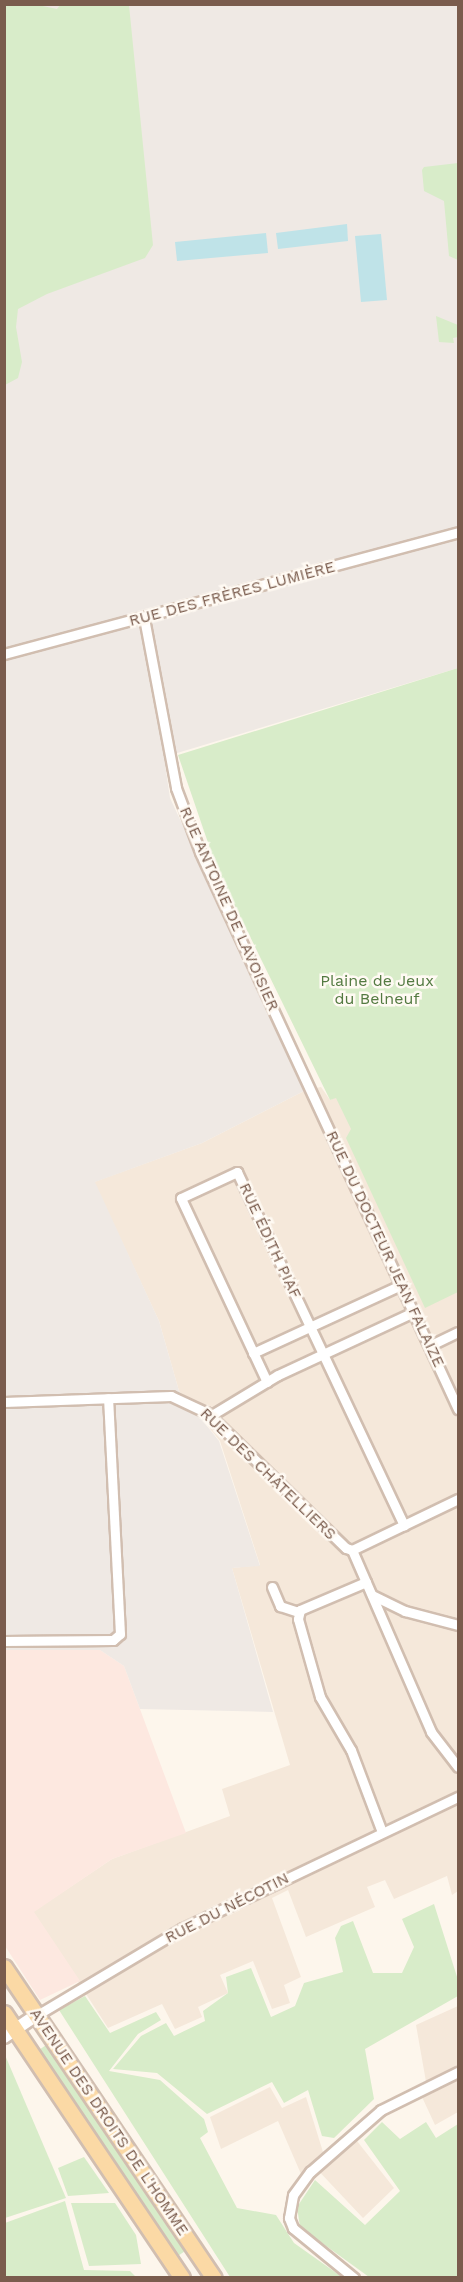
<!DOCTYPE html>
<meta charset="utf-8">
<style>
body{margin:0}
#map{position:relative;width:463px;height:2282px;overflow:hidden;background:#fdf6ec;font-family:"Work Sans",sans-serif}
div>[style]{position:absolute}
.residential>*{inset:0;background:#f5e8da}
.commercial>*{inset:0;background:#fde8e0}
.industrial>*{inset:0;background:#efe9e4}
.green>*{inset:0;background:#d8ecc9}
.water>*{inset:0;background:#bfe3e8}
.roads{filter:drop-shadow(2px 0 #d1beb0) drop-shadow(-2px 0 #d1beb0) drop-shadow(0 2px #d1beb0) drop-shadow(0 -2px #d1beb0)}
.minor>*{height:9px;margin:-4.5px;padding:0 4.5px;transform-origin:4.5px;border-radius:4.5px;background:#fff}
.tertiary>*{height:12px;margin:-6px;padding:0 6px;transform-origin:6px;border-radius:6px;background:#fff}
.primary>*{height:15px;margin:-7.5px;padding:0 7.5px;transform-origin:7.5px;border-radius:7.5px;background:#fbd9a5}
span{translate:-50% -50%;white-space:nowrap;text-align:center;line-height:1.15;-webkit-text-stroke:5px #fffaf3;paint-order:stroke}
.street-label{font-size:16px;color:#7a5c4d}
.park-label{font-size:16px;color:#537a41}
.frame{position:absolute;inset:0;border:6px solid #7a5c4d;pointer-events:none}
</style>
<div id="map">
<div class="residential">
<i style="clip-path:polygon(321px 1087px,330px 1100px,354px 1088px,458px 1254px,458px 1891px,452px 1895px,447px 1876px,394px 1899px,385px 1880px,367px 1887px,375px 1907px,306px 1937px,288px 1890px,272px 1898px,301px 1977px,284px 1985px,290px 2003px,272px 2009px,253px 1961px,220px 1975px,228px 1993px,198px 2007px,202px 2017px,175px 2029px,162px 2004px,108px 2028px,33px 1912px,112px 1859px,230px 1816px,222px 1789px,290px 1765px,232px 1568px,260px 1565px,220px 1441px,179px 1391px,159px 1321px,94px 1182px,202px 1143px,306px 1090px)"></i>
<i style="clip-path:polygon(458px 2006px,458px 2112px,435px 2125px,422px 2097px,428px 2093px,416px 2025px)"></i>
<i style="clip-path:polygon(270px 2087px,282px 2108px,306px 2097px,327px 2165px,357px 2141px,394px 2188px,363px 2218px,313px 2165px,301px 2174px,278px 2121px,221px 2149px,210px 2117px)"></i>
</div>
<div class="commercial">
<i style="clip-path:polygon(4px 1650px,100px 1650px,124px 1666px,186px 1833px,112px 1859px,34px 1912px,80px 1981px,40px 2000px,5px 1946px)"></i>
</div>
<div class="industrial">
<i style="clip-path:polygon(4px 5px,458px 5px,458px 668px,164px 757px,170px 798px,306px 1090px,202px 1143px,95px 1182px,159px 1321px,179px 1391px,219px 1441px,260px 1566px,232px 1568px,273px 1712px,140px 1709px,124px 1666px,100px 1650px,5px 1650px)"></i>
</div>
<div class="green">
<i style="clip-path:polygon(4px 5px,38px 5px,57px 9px,60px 5px,129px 5px,153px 245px,145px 258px,47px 294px,18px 309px,16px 327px,22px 362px,18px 378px,5px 385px)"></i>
<i style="clip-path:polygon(458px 163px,458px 260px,449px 256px,444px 201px,424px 191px,422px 170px,424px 167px)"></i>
<i style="clip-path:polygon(436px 316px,458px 325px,458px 337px,453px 338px,454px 343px,439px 342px)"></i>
<i style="clip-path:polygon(458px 668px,458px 1292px,425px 1308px,346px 1138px,351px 1129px,336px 1098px,330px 1100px,217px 869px,178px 755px)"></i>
<i style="clip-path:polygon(434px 1904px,458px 1980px,458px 1996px,365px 2049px,374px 2099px,334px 2138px,322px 2136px,308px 2090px,284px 2103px,272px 2082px,207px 2114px,157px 2073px,113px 2069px,141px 2036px,166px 2023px,174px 2036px,205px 2021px,203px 2011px,228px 1993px,226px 1977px,251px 1968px,271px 2017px,295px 2006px,304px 1983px,343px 1972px,335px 1938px,341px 1926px,353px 1921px,373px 1973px,402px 1973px,414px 1947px,402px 1919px)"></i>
<i style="clip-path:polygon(85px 1996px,110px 2033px,156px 2012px,161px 2020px,138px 2034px,109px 2071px,160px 2080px,204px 2119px,208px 2132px,200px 2138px,237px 2208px,276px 2215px,294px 2243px,342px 2277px,230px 2277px,59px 2010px)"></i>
<i style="clip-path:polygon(49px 2043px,188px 2249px,175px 2258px,36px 2052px)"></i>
<i style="clip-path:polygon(5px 2055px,66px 2198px,5px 2218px,4px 2218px)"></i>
<i style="clip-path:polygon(382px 2122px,400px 2139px,426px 2122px,436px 2138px,458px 2124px,458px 2277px,369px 2277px,300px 2227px,297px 2207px,315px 2180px,365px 2225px,400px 2191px,364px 2140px)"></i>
<i style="clip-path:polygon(84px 2157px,109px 2193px,68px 2196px,58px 2168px)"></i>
<i style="clip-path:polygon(65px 2201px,84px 2270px,130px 2271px,136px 2277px,5px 2277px,5px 2223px)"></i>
<i style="clip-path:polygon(71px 2203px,115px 2203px,136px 2235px,141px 2264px,89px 2266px)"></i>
</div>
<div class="water">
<i style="clip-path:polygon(347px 224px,348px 241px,278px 249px,276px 233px)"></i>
<i style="clip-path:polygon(266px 233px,268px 253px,177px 261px,175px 242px)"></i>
<i style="clip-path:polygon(381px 234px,387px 300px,361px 302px,355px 236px)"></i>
</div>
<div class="roads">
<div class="minor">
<i style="left:144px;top:618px;width:173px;rotate:79.3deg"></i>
<i style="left:176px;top:788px;width:68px;rotate:69.4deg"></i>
<i style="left:200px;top:852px;width:614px;rotate:65.15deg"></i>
<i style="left:4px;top:654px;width:470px;rotate:-15deg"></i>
<i style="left:429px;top:1346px;width:32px;rotate:-26deg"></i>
<i style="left:253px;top:1353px;width:163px;rotate:-24.7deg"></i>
<i style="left:267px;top:1382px;width:203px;rotate:-115.1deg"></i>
<i style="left:181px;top:1198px;width:62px;rotate:-24.9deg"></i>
<i style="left:237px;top:1172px;width:391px;rotate:64.7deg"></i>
<i style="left:4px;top:1402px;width:167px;rotate:-2.1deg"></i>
<i style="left:171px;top:1396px;width:38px;rotate:25deg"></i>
<i style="left:206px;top:1412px;width:195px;rotate:44.2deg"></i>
<i style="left:346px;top:1548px;width:6px;rotate:18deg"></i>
<i style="left:352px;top:1550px;width:198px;rotate:66.5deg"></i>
<i style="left:431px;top:1732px;width:44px;rotate:52.4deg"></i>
<i style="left:210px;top:1416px;width:79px;rotate:-31.1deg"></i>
<i style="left:278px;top:1375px;width:150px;rotate:-24.9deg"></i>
<i style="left:352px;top:1550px;width:118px;rotate:-25.7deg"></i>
<i style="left:366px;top:1582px;width:72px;rotate:157deg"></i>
<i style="left:300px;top:1610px;width:9px;rotate:103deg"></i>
<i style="left:298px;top:1619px;width:81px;rotate:74.2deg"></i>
<i style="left:320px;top:1697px;width:61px;rotate:59.7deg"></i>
<i style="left:351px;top:1750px;width:88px;rotate:69.3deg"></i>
<i style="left:272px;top:1587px;width:21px;rotate:67deg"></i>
<i style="left:280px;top:1606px;width:20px;rotate:18deg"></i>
<i style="left:372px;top:1595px;width:37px;rotate:26deg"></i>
<i style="left:405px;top:1611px;width:55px;rotate:14.8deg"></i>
<i style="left:4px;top:1641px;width:109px;rotate:-0.5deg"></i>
<i style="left:113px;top:1640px;width:9px;rotate:-41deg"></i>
<i style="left:120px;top:1634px;width:236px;rotate:-92.9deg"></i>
<i style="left:37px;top:2015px;width:170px;rotate:-30.8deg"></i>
<i style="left:183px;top:1928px;width:305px;rotate:-25.5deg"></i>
<i style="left:354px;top:2278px;width:79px;rotate:-140.7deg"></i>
<i style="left:293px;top:2228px;width:11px;rotate:-112deg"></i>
<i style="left:289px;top:2218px;width:23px;rotate:-80deg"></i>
<i style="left:293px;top:2195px;width:29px;rotate:-54deg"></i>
<i style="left:310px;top:2172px;width:94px;rotate:-41.1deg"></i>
<i style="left:381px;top:2110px;width:86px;rotate:-26.3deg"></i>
</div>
<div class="tertiary">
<i style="left:4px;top:2037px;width:40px;rotate:-34deg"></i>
</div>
<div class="primary">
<i style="left:4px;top:1967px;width:375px;rotate:56deg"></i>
<i style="left:4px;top:2013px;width:319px;rotate:56.1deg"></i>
</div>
</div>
<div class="street-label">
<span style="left:232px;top:594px;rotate:-15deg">RUE DES FRÈRES LUMIÈRE</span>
<span style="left:229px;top:909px;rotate:66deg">RUE ANTOINE DE LAVOISIER</span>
<span style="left:270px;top:1241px;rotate:65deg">RUE ÉDITH PIAF</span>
<span style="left:385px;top:1249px;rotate:65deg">RUE DU DOCTEUR JEAN FALAIZE</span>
<span style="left:268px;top:1474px;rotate:44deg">RUE DES CHÂTELLIERS</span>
<span style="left:227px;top:1908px;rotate:-27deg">RUE DU NÉCOTIN</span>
<span style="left:109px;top:2122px;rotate:56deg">AVENUE DES DROITS DE L'HOMME</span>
</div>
<div class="park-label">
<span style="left:377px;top:990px">Plaine de Jeux<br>du Belneuf</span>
</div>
<div class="frame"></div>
</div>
